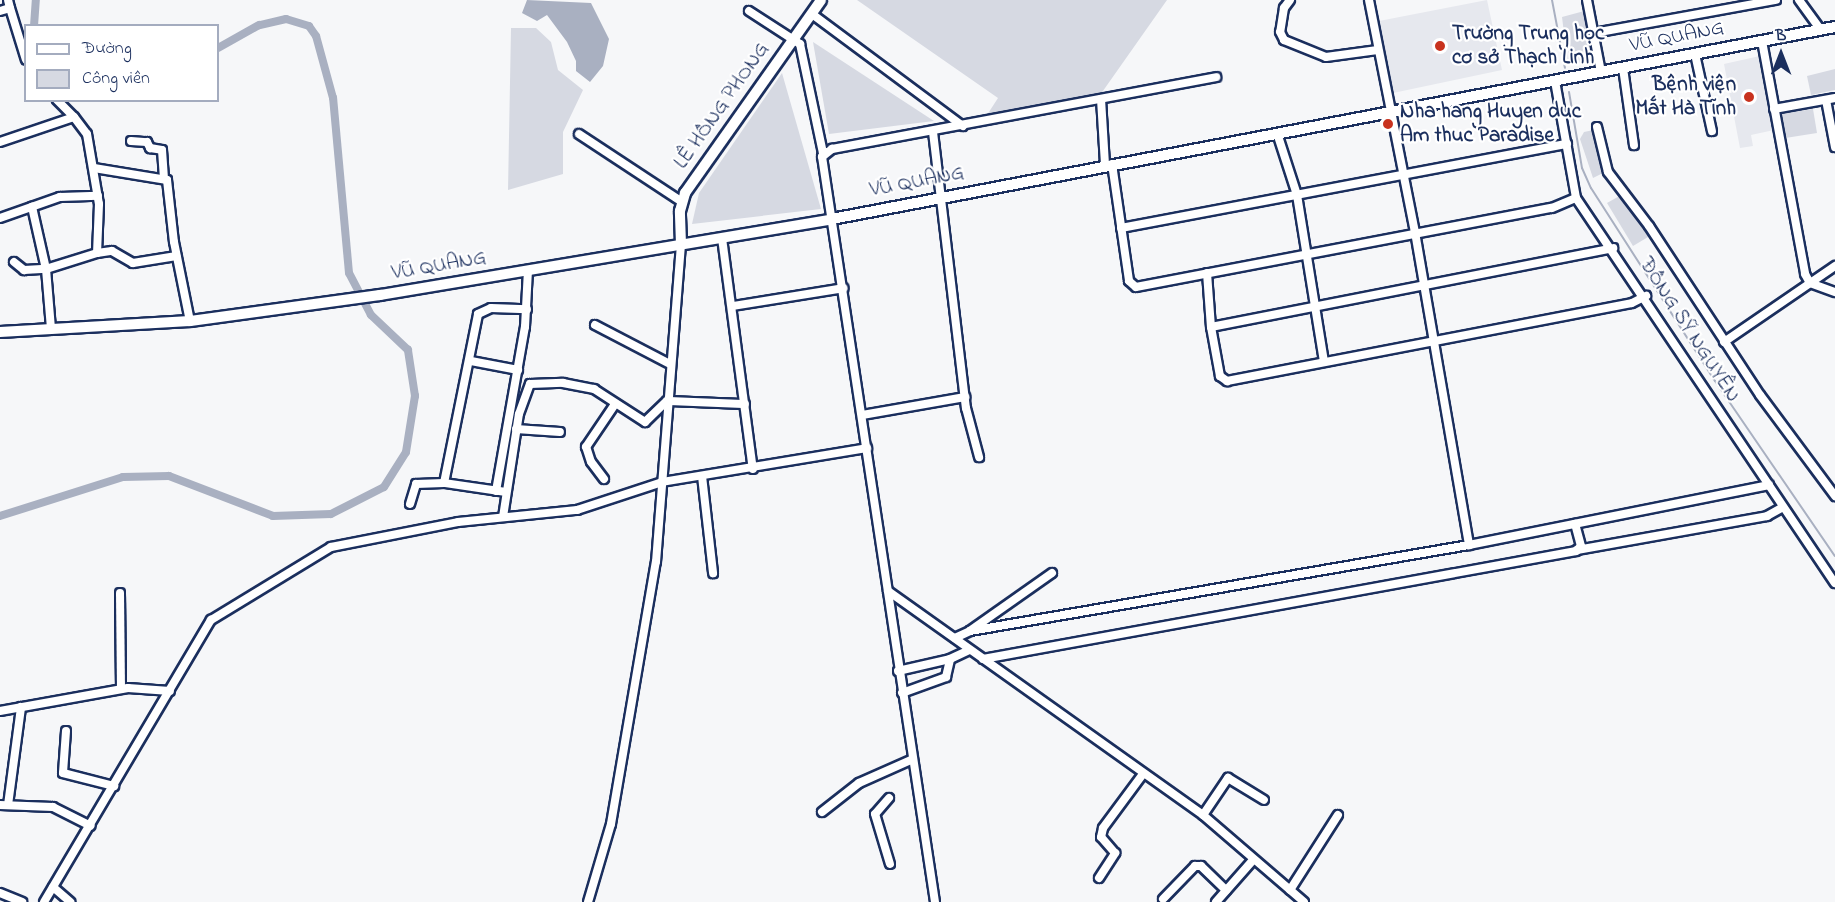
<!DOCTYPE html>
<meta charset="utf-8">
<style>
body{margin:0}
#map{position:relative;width:1835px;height:902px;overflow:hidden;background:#f6f7f9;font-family:"Indie Flower",sans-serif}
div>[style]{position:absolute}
.built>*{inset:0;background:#e6e8ee}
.green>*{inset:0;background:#d6d9e2}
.water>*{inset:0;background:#a9b0c1}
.stream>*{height:2px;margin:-1px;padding:0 1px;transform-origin:1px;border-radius:1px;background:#a9b0c1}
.canal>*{height:8px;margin:-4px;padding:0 4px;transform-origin:4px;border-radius:4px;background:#a9b0c1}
.roads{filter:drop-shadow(2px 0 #1b2f5e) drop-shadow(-2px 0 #1b2f5e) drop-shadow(0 2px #1b2f5e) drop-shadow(0 -2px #1b2f5e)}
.street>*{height:8px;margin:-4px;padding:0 4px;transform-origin:4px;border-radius:4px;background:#fff}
.secondary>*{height:10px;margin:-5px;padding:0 5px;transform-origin:5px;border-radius:5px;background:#fff}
.dots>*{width:16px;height:16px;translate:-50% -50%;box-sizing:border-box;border:3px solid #fff;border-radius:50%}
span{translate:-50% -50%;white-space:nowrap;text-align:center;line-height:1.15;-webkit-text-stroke:4.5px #fff;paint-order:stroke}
.poi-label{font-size:21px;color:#1b2f5e;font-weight:700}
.left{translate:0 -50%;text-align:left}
.right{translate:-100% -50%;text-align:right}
.street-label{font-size:21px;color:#1b2f5e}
.legend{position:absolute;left:24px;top:24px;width:195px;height:78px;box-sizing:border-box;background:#fff;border:2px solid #a4acbf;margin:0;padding:8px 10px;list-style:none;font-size:18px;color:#1b2f5e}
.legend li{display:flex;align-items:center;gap:12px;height:30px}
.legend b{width:30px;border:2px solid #a4acbf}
.north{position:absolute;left:1751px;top:24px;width:60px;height:60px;-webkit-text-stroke:4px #fff;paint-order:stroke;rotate:0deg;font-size:16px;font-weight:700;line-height:24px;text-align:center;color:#1b2f5e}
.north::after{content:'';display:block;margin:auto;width:21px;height:27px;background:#1b2f5e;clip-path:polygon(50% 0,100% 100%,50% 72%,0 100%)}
</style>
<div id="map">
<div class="built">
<i style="clip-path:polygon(1487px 0,1502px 70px,1393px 93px,1379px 21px)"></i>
<i style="clip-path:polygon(1760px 56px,1774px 130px,1751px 135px,1753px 146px,1740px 148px,1724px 64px)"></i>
</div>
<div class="green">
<i style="clip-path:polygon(857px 0,1167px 0,1098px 98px,987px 115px,998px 98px)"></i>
<i style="clip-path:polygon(1588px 10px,1599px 59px,1568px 65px,1562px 17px)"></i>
<i style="clip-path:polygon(511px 28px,536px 28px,551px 42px,558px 70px,583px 90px,563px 132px,563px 174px,508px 190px)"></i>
<i style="clip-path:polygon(813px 42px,934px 121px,829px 134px)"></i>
<i style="clip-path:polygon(1835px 69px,1835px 90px,1811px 95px,1807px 76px)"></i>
<i style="clip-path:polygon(782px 73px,821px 209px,692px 224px,699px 193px)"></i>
<i style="clip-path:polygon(1813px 109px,1817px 133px,1779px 139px,1775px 115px)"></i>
<i style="clip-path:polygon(1603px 128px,1605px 172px,1593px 178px,1580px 139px,1584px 132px)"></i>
<i style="clip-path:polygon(1623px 194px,1653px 234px,1633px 246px,1607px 203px)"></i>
</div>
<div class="water">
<i style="clip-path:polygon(527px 0,591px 3px,609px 39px,603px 66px,590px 82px,576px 71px,576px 61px,567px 42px,547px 15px,537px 21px,522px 13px)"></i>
</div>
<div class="stream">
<i style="left:1552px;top:0;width:69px;rotate:79.2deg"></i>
<i style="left:1569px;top:92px;width:77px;rotate:80.3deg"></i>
<i style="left:1582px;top:168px;width:22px;rotate:66deg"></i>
<i style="left:1591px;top:188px;width:229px;rotate:57.3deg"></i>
<i style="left:1715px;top:381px;width:212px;rotate:55.6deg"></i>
</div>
<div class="canal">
<i style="left:34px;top:26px;width:26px;rotate:-86deg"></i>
<i style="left:0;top:516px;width:129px;rotate:-17.6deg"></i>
<i style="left:123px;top:477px;width:46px;rotate:-1.2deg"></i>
<i style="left:169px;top:476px;width:111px;rotate:21deg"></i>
<i style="left:273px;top:516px;width:58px;rotate:-2deg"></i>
<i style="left:331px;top:514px;width:59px;rotate:-27deg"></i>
<i style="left:384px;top:487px;width:41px;rotate:-57.8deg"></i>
<i style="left:406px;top:452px;width:57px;rotate:-80.9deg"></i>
<i style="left:415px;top:396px;width:47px;rotate:-98.7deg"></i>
<i style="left:408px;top:350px;width:51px;rotate:-136.6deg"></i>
<i style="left:371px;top:315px;width:47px;rotate:-117.6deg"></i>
<i style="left:349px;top:273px;width:176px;rotate:-95.2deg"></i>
<i style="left:333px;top:98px;width:64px;rotate:-105.3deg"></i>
<i style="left:316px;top:36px;width:12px;rotate:-125deg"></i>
<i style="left:309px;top:26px;width:24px;rotate:-163deg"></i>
<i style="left:286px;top:19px;width:28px;rotate:167deg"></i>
<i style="left:259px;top:25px;width:47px;rotate:150.7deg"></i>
</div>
<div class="roads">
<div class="street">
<i style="left:1290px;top:0;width:10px;rotate:127deg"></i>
<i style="left:1284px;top:8px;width:24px;rotate:99deg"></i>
<i style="left:1280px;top:32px;width:9px;rotate:63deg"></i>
<i style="left:1284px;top:40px;width:45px;rotate:22deg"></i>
<i style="left:1326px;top:57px;width:52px;rotate:-7.7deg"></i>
<i style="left:1369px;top:0;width:237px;rotate:78.8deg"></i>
<i style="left:1415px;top:232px;width:318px;rotate:80.2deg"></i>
<i style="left:1587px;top:0;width:73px;rotate:79deg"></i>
<i style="left:1799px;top:0;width:37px;rotate:54deg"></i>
<i style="left:10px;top:8px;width:54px;rotate:72.9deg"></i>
<i style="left:0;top:11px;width:10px;rotate:-17deg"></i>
<i style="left:10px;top:8px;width:8px;rotate:-104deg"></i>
<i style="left:749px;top:11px;width:61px;rotate:32.9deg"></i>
<i style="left:800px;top:44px;width:111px;rotate:78.1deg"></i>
<i style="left:823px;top:153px;width:3px;rotate:-18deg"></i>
<i style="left:812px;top:14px;width:188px;rotate:36.6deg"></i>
<i style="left:1594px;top:33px;width:185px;rotate:-10.3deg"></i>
<i style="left:1762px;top:41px;width:237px;rotate:79.5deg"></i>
<i style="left:1805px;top:274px;width:10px;rotate:61deg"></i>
<i style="left:1695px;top:54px;width:79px;rotate:77.6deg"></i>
<i style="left:1623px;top:68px;width:78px;rotate:81.9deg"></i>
<i style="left:1555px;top:81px;width:119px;rotate:79.8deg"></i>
<i style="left:1576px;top:198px;width:464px;rotate:56.1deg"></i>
<i style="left:1101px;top:99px;width:66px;rotate:86.5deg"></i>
<i style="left:57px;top:100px;width:24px;rotate:45deg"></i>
<i style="left:1826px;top:100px;width:48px;rotate:79.2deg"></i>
<i style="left:1774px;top:109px;width:62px;rotate:-10.2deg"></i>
<i style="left:1597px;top:127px;width:46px;rotate:76.3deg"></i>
<i style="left:1608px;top:172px;width:68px;rotate:52.8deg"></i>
<i style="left:1649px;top:226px;width:202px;rotate:56.7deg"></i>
<i style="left:1760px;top:395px;width:126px;rotate:53.4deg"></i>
<i style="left:933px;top:132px;width:278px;rotate:83.2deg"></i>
<i style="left:966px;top:408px;width:51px;rotate:75.1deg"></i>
<i style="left:1277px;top:133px;width:65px;rotate:72.1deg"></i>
<i style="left:1297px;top:195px;width:169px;rotate:80.8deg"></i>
<i style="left:579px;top:134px;width:123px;rotate:33.4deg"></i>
<i style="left:131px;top:141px;width:16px;rotate:4deg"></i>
<i style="left:147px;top:142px;width:7px;rotate:63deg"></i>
<i style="left:150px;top:148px;width:12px;rotate:9deg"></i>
<i style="left:162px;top:150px;width:29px;rotate:86deg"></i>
<i style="left:0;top:142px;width:78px;rotate:-18.7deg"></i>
<i style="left:74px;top:117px;width:21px;rotate:53deg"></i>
<i style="left:87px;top:134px;width:71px;rotate:80.3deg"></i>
<i style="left:99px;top:204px;width:49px;rotate:92.3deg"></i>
<i style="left:97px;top:253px;width:53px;rotate:162.6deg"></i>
<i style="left:46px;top:269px;width:60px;rotate:85.2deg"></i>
<i style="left:1112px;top:164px;width:118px;rotate:81.7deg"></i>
<i style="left:1129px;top:281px;width:9px;rotate:41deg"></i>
<i style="left:1136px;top:287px;width:423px;rotate:-10.8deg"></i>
<i style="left:1552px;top:208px;width:26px;rotate:-23deg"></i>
<i style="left:94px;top:168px;width:74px;rotate:9.3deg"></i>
<i style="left:167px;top:180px;width:62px;rotate:83.6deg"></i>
<i style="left:174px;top:242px;width:81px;rotate:78.6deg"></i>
<i style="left:0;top:218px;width:64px;rotate:-19.3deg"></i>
<i style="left:60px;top:197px;width:38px;rotate:-2deg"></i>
<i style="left:1121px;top:228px;width:454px;rotate:-10.7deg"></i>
<i style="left:722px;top:238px;width:233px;rotate:82.4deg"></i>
<i style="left:97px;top:253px;width:15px;rotate:-8deg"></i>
<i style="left:112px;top:251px;width:24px;rotate:30deg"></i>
<i style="left:133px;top:263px;width:44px;rotate:-9.2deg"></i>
<i style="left:14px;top:262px;width:13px;rotate:39deg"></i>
<i style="left:24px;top:270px;width:22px;rotate:-3deg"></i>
<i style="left:46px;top:269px;width:64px;rotate:-102.7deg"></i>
<i style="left:1207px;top:273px;width:54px;rotate:85.8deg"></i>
<i style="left:1211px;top:327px;width:50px;rotate:79.6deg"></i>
<i style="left:1220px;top:376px;width:9px;rotate:36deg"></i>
<i style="left:1227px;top:381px;width:412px;rotate:-10.9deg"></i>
<i style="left:1632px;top:303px;width:16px;rotate:-27deg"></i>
<i style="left:1810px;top:283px;width:27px;rotate:20deg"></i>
<i style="left:733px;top:306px;width:112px;rotate:-9.2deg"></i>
<i style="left:595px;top:325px;width:85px;rotate:27.5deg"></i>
<i style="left:1211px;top:327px;width:410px;rotate:-11.1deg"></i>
<i style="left:1724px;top:342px;width:135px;rotate:-34.4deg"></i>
<i style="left:471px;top:361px;width:48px;rotate:10.8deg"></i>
<i style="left:862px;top:415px;width:105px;rotate:-9.9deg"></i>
<i style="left:516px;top:429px;width:44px;rotate:3.9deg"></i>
<i style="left:702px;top:476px;width:98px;rotate:83.5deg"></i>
<i style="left:604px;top:479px;width:21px;rotate:-127deg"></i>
<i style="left:591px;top:462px;width:16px;rotate:-108deg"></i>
<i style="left:586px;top:447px;width:52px;rotate:-56deg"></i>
<i style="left:496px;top:491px;width:167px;rotate:-80deg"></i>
<i style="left:525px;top:327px;width:57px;rotate:-87deg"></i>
<i style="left:506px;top:492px;width:63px;rotate:-171.7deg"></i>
<i style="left:444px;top:483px;width:172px;rotate:-78.6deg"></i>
<i style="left:478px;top:314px;width:14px;rotate:-25deg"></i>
<i style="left:491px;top:308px;width:36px;rotate:2deg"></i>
<i style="left:410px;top:504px;width:21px;rotate:-73deg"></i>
<i style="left:416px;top:484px;width:28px;rotate:-2deg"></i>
<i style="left:503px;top:517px;width:104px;rotate:-81.2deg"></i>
<i style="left:519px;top:414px;width:32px;rotate:-70deg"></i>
<i style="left:530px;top:384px;width:33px;rotate:-2deg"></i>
<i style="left:563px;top:383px;width:32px;rotate:11deg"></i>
<i style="left:594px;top:389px;width:61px;rotate:32.9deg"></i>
<i style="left:645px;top:422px;width:30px;rotate:-44deg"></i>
<i style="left:667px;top:401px;width:78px;rotate:2.2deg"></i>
<i style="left:1577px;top:550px;width:193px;rotate:-10.1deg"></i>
<i style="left:1767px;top:516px;width:18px;rotate:-29deg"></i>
<i style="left:888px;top:591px;width:387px;rotate:35.4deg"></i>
<i style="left:1203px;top:815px;width:133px;rotate:40.7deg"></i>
<i style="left:120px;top:593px;width:96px;rotate:89.4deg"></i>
<i style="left:971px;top:630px;width:99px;rotate:-35.1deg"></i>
<i style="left:955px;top:638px;width:17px;rotate:-25deg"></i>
<i style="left:970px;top:631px;width:506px;rotate:-9.78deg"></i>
<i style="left:1469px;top:545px;width:306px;rotate:-11.3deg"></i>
<i style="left:983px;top:659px;width:603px;rotate:-10.32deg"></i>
<i style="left:1576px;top:551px;width:7px;rotate:-45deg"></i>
<i style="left:1581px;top:546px;width:23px;rotate:-105deg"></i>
<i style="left:898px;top:671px;width:53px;rotate:-13deg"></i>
<i style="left:950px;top:659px;width:21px;rotate:-25deg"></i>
<i style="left:902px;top:693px;width:47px;rotate:-20deg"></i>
<i style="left:946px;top:677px;width:18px;rotate:-77deg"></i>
<i style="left:0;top:711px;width:130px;rotate:-10.2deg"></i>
<i style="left:128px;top:688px;width:42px;rotate:4.1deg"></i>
<i style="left:66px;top:731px;width:42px;rotate:94.1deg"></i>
<i style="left:63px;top:773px;width:53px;rotate:14.3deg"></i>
<i style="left:889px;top:798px;width:21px;rotate:131deg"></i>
<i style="left:875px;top:814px;width:52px;rotate:73.3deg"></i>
<i style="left:0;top:805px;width:53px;rotate:2.2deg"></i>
<i style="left:53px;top:807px;width:42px;rotate:26.6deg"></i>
<i style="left:8px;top:805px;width:99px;rotate:-82.4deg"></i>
<i style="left:822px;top:812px;width:47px;rotate:-38.1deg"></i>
<i style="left:859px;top:783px;width:57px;rotate:-23.9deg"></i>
<i style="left:1203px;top:815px;width:45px;rotate:-56deg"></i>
<i style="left:1228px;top:778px;width:42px;rotate:31.4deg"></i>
<i style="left:1099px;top:878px;width:30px;rotate:-57deg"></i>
<i style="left:1115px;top:853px;width:21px;rotate:-131deg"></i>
<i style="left:1101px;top:837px;width:9px;rotate:-77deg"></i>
<i style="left:1103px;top:828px;width:67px;rotate:-53.5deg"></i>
<i style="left:53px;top:887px;width:23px;rotate:41deg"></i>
<i style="left:1290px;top:890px;width:89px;rotate:-57.4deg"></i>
<i style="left:0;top:893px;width:24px;rotate:22deg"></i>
<i style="left:1163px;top:899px;width:46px;rotate:-45.9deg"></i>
<i style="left:1195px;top:866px;width:6px"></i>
<i style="left:1201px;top:866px;width:35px;rotate:44deg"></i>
<i style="left:44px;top:902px;width:328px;rotate:-59.4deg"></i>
<i style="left:211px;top:620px;width:140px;rotate:-31.3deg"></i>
<i style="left:331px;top:547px;width:129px;rotate:-11.1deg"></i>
<i style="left:458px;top:522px;width:120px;rotate:-5.8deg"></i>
<i style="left:577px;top:510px;width:89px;rotate:-18.2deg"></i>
<i style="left:662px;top:482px;width:208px;rotate:-9.4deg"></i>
<i style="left:588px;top:902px;width:81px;rotate:-73.6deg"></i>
<i style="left:611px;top:824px;width:266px;rotate:-80.3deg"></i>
<i style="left:656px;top:562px;width:319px;rotate:-85.5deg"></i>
<i style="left:935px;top:902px;width:754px;rotate:-98.62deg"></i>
<i style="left:822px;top:157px;width:13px;rotate:-39deg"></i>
<i style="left:832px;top:149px;width:391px;rotate:-10.6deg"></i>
<i style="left:1216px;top:902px;width:56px;rotate:-48.6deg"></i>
</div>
<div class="secondary">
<i style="left:681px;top:244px;width:33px;rotate:-92deg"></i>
<i style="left:680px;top:211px;width:19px;rotate:-74deg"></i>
<i style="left:685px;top:193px;width:236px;rotate:-54.8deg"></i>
<i style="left:0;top:332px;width:190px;rotate:-3.3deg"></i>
<i style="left:190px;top:321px;width:192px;rotate:-7.8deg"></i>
<i style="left:380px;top:295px;width:458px;rotate:-9.5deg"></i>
<i style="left:832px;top:219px;width:1021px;rotate:-10.84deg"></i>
</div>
</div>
<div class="dots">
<i style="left:1440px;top:46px;background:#c8321e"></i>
<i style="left:1749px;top:97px;background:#c8321e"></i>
<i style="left:1388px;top:124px;background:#c8321e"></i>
</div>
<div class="poi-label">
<span class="left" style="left:1452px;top:46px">Trường Trung học<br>cơ sở Thạch Linh</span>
<span class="right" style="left:1736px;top:97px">Bệnh viện<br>Mắt Hà Tĩnh</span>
<span class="left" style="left:1400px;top:124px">Nha hang Huyen duc<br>Am thuc Paradise</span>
</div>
<div class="street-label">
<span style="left:1677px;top:37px;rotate:-11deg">VŨ QUANG</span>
<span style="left:722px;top:106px;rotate:-55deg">LÊ HỒNG PHONG</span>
<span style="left:917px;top:182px;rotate:-11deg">VŨ QUANG</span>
<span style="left:439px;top:266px;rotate:-10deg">VŨ QUANG</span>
<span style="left:1689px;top:330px;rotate:57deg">ĐỒNG SỸ NGUYÊN</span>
</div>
<ul class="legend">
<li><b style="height:8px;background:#fff"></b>Đường</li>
<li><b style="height:16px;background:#d6d9e2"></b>Công viên</li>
</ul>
<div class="north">B</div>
</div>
